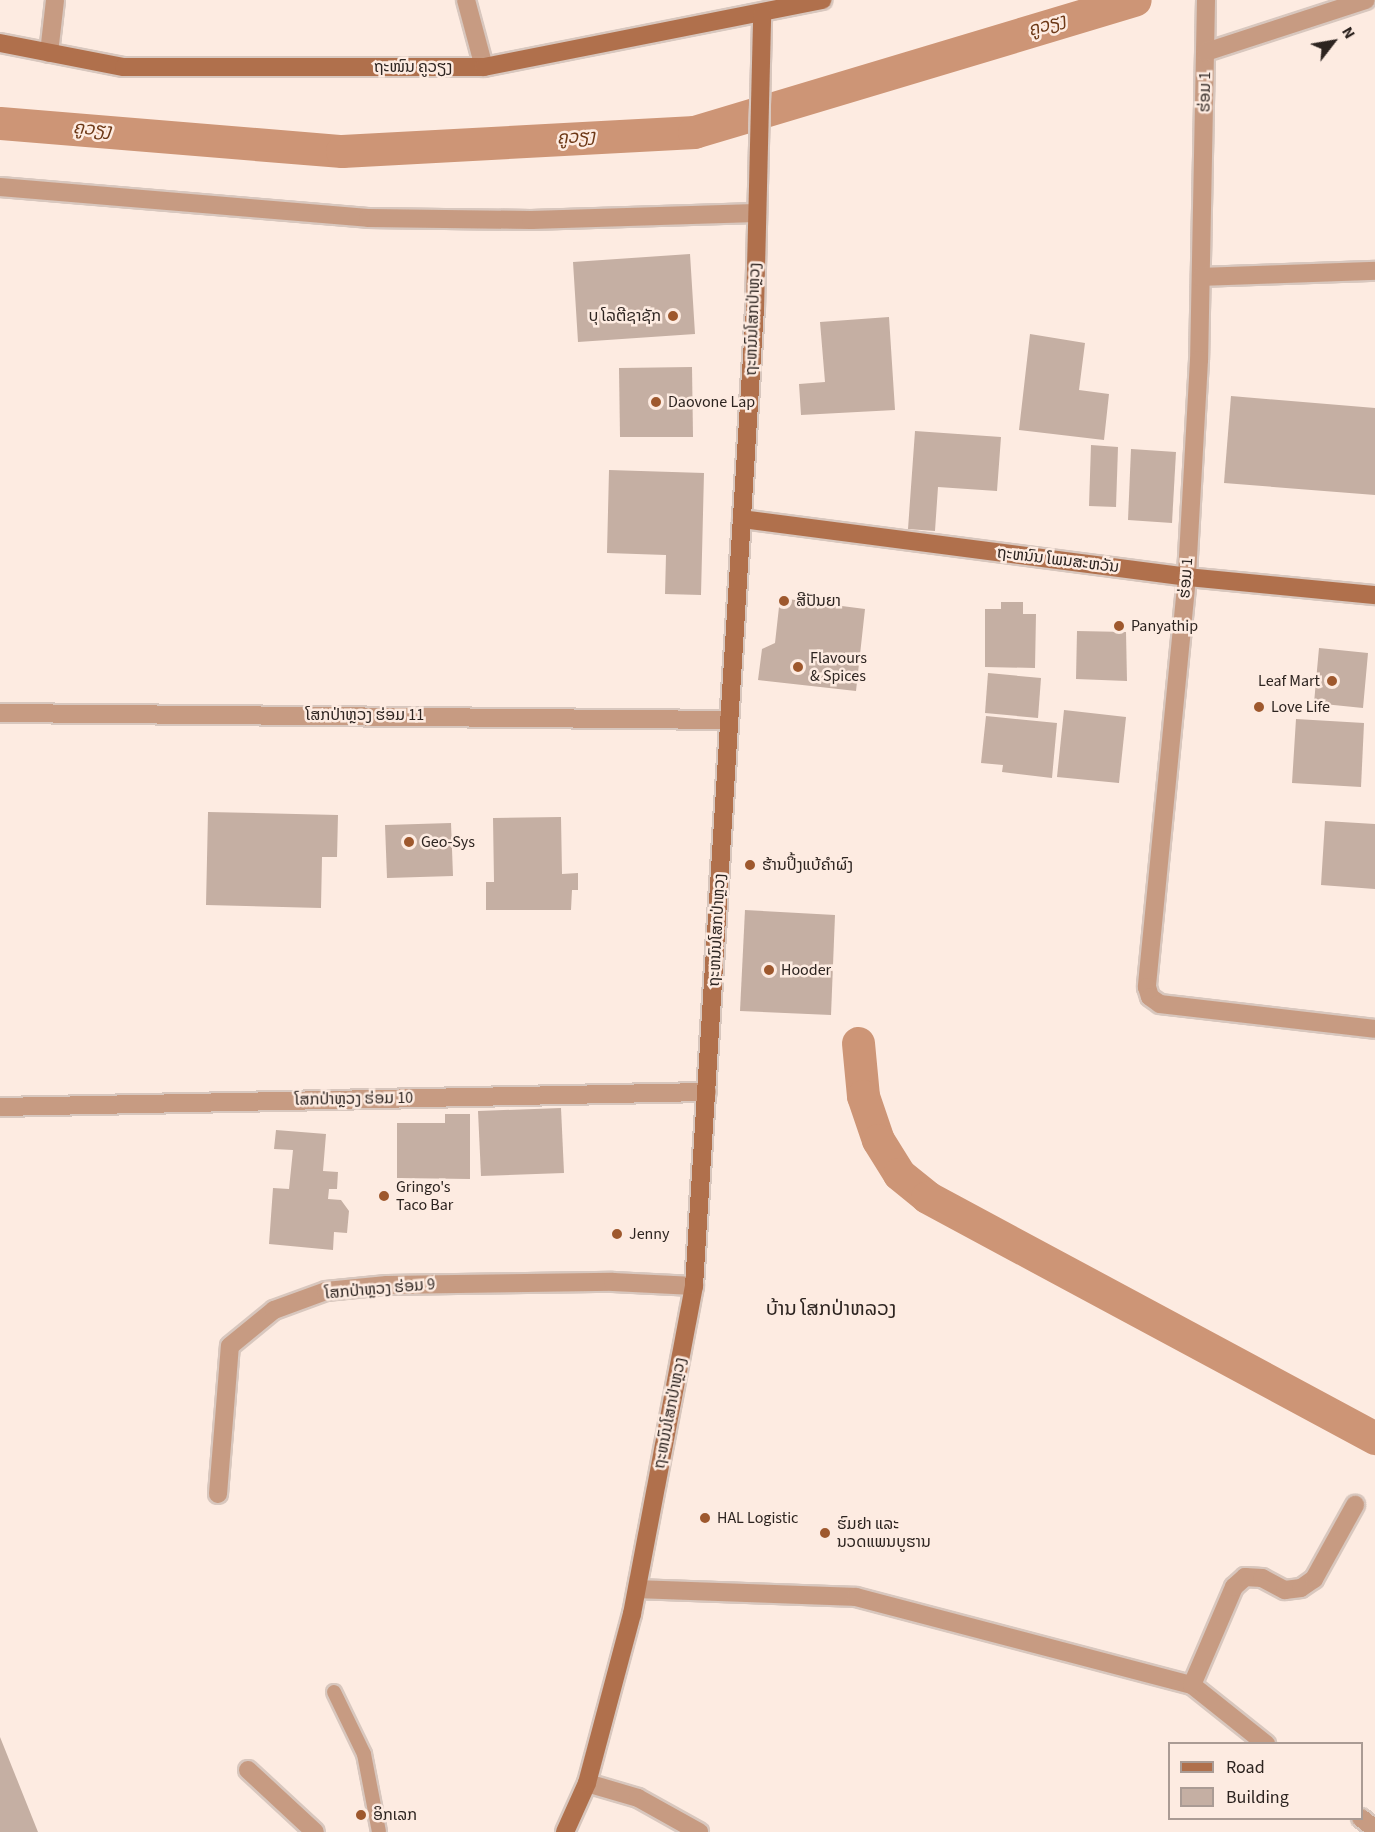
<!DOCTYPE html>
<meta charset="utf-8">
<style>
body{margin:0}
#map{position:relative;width:1375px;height:1832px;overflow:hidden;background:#fdebe1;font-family:"Source Sans 3","Noto Sans Lao",sans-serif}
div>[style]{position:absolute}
.canal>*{height:33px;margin:-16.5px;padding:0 16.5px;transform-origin:16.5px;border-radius:16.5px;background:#cd9576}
.building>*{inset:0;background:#c5afa3}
.roads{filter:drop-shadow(2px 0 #d8c7be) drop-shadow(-2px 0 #d8c7be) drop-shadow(0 2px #d8c7be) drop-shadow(0 -2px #d8c7be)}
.lane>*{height:14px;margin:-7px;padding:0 7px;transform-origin:7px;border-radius:7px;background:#c79b82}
.street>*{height:18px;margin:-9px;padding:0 9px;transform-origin:9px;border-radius:9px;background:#c79b82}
.secondary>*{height:18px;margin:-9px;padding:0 9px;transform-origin:9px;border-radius:9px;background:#b0704c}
.dots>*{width:16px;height:16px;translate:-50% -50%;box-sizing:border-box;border:3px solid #fdebe1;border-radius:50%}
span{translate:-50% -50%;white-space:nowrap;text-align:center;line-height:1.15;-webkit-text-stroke:5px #fdebe1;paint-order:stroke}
.street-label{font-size:16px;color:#2d2420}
.poi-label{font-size:16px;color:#2d2420}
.right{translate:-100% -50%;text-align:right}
.left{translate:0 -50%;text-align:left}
.water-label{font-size:18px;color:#6d3816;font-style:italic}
.quarter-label{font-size:20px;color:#2d2420}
.legend{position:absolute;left:1168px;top:1742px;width:195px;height:78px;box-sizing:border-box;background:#fdebe1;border:2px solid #aa9b94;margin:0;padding:8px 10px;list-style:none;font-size:18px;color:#2d2420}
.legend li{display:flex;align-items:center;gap:12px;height:30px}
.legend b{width:30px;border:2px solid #aa9b94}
.north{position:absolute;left:1303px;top:12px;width:60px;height:60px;-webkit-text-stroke:4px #fdebe1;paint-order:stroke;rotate:59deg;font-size:16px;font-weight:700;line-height:24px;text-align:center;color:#2d2420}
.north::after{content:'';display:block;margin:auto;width:21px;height:27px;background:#2d2420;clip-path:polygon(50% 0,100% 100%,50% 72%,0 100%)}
</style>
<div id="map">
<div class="canal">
<i style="left:0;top:123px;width:343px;rotate:4.7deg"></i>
<i style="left:342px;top:151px;width:353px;rotate:-3.1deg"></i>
<i style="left:694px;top:132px;width:460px;rotate:-16.7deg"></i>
<i style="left:858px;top:1043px;width:53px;rotate:84.6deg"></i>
<i style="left:863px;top:1096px;width:46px;rotate:71.2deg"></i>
<i style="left:878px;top:1140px;width:40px;rotate:58deg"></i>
<i style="left:899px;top:1174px;width:36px;rotate:39deg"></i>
<i style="left:927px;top:1197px;width:509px;rotate:28.28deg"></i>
</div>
<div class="building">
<i style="clip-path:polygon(690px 254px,695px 334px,578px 342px,573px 262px)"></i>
<i style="clip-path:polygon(889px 317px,895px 410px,801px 415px,799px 384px,825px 382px,820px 322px)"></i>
<i style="clip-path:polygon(1030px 334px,1085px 343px,1079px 390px,1109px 394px,1104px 440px,1019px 430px)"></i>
<i style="clip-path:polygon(692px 367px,693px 437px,620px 437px,619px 368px)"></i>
<i style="clip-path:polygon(1231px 396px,1375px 408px,1375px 495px,1224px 483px)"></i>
<i style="clip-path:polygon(915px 431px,1001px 437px,997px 491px,938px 487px,935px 531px,908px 529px)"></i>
<i style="clip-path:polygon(1091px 445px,1118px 447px,1116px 507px,1089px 506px)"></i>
<i style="clip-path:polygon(1131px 449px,1176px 452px,1172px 523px,1128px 520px)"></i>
<i style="clip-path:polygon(609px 470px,704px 473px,701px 595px,665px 594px,666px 555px,607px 553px)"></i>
<i style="clip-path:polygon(780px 598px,865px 609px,856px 691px,758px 680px,762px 649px,775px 643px)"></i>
<i style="clip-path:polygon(1001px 602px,1023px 602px,1023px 614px,1036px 614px,1035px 668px,985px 667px,985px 609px,1001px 609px)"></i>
<i style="clip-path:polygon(1077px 631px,1126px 632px,1127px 681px,1076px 679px)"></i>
<i style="clip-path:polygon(1319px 648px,1368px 653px,1363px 708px,1314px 703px)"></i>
<i style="clip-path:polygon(988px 673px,1041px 678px,1038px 718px,985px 713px)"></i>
<i style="clip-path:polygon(1064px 710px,1126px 717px,1119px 783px,1057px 777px)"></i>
<i style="clip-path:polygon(986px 716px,1057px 723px,1052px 778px,1002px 772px,1003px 765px,981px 763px)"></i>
<i style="clip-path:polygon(1296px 719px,1364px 723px,1361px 787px,1292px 783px)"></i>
<i style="clip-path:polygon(208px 812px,338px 815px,337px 857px,322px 857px,321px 908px,206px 905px)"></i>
<i style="clip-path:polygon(561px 817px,562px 874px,578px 873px,578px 890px,572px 890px,571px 910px,486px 910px,486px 882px,494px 882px,493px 818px)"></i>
<i style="clip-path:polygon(1325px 821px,1375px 824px,1375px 889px,1321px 885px)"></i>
<i style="clip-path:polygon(451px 823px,453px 876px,387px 878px,385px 825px)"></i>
<i style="clip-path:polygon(745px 910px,835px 915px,831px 1015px,740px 1011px)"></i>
<i style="clip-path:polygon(561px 1108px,564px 1173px,481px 1176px,478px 1111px)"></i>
<i style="clip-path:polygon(445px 1114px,470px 1114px,470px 1179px,397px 1178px,397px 1123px,445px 1123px)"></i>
<i style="clip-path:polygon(276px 1130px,326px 1134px,323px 1171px,338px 1172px,337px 1189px,329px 1189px,328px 1199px,341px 1200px,349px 1211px,347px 1233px,334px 1232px,333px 1250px,269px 1244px,273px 1188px,289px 1189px,293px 1150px,274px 1149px)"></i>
<i style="clip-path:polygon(0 1737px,38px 1832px,0 1832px)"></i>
</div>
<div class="roads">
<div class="lane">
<i style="left:334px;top:1692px;width:69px;rotate:64.2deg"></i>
<i style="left:364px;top:1754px;width:79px;rotate:79.1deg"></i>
</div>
<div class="street">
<i style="left:466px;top:0;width:69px;rotate:75deg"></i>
<i style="left:1206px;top:0;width:360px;rotate:91.1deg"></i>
<i style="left:1199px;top:360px;width:217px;rotate:93.2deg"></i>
<i style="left:1187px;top:577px;width:412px;rotate:95.6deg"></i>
<i style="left:1147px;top:987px;width:10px;rotate:73deg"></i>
<i style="left:1150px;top:997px;width:12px;rotate:35deg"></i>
<i style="left:1160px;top:1004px;width:216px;rotate:6.6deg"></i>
<i style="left:1206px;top:52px;width:168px;rotate:-18deg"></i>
<i style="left:49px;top:53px;width:53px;rotate:-83.5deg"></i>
<i style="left:0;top:187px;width:369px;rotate:4.8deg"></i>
<i style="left:368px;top:218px;width:163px;rotate:0.7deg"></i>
<i style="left:531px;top:220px;width:225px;rotate:-1.8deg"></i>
<i style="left:1201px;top:277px;width:174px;rotate:-2deg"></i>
<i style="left:0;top:713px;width:729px;rotate:0.55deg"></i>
<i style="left:0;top:1107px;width:707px;rotate:-1.22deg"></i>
<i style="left:218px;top:1494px;width:148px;rotate:-85.4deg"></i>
<i style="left:230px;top:1346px;width:57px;rotate:-39.3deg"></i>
<i style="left:274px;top:1310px;width:55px;rotate:-20.1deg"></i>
<i style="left:326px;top:1291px;width:61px;rotate:-5.6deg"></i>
<i style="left:387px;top:1285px;width:226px;rotate:-0.8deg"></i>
<i style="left:613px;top:1282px;width:81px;rotate:2.8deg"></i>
<i style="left:637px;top:1589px;width:219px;rotate:2.1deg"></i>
<i style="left:856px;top:1597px;width:347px;rotate:14.7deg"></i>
<i style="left:1192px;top:1685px;width:95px;rotate:38.6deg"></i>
<i style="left:1192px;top:1685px;width:107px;rotate:-66.8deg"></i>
<i style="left:1234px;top:1587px;width:15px;rotate:-42deg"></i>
<i style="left:1245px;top:1577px;width:17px;rotate:3deg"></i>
<i style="left:1262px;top:1578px;width:26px;rotate:28deg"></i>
<i style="left:1285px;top:1590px;width:16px;rotate:-7deg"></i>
<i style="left:1301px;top:1588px;width:16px;rotate:-35deg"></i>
<i style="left:1314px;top:1579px;width:85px;rotate:-61deg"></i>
<i style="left:248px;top:1770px;width:91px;rotate:42.8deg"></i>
<i style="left:587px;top:1783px;width:53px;rotate:16.4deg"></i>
<i style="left:638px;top:1798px;width:70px;rotate:29.1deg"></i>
<i style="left:1361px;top:1818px;width:18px;rotate:38deg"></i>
</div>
<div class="secondary">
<i style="left:0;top:43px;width:126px;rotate:11deg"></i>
<i style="left:124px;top:67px;width:360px"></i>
<i style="left:484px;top:67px;width:345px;rotate:-11.2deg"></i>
<i style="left:742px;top:519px;width:449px;rotate:7.4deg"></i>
<i style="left:1187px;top:577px;width:189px;rotate:5.5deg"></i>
<i style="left:565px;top:1832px;width:54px;rotate:-65.8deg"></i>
<i style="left:587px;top:1783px;width:175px;rotate:-75.1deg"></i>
<i style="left:632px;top:1614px;width:334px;rotate:-79.3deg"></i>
<i style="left:694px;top:1286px;width:979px;rotate:-86.43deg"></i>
<i style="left:755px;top:309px;width:296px;rotate:-88.6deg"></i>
</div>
</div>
<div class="dots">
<i style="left:673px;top:316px;background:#9e582d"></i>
<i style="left:656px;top:402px;background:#9e582d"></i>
<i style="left:784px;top:601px;background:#9e582d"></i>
<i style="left:1119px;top:626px;background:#9e582d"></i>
<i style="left:798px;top:667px;background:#9e582d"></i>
<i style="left:1332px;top:681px;background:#9e582d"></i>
<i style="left:1259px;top:707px;background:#9e582d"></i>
<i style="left:409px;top:842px;background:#9e582d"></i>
<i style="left:750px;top:865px;background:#9e582d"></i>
<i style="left:769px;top:970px;background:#9e582d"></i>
<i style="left:384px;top:1196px;background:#9e582d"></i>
<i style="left:617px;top:1234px;background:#9e582d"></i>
<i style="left:705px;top:1518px;background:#9e582d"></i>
<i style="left:825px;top:1533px;background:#9e582d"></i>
<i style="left:361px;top:1815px;background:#9e582d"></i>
</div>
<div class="street-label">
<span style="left:413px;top:67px">ຖະໜົນ ຄູວຽງ</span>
<span style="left:1205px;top:92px;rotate:-89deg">ຮ່ອມ 1</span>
<span style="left:753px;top:319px;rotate:-88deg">ຖະຫນົນໂສກປ່າຫຼວງ</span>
<span style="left:1058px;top:560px;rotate:7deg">ຖະຫນົນ ໂພນສະຫວັນ</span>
<span style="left:1186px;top:578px;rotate:-86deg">ຮ່ອມ 1</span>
<span style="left:365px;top:715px">ໂສກປ່າຫຼວງ ຮ່ອມ 11</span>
<span style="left:717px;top:930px;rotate:-87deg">ຖະຫນົນໂສກປ່າຫຼວງ</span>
<span style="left:354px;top:1099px;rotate:-1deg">ໂສກປ່າຫຼວງ ຮ່ອມ 10</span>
<span style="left:380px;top:1289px;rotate:-5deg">ໂສກປ່າຫຼວງ ຮ່ອມ 9</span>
<span style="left:670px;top:1413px;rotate:-79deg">ຖະຫນົນໂສກປ່າຫຼວງ</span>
</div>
<div class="poi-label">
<span class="right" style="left:661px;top:316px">ບຸ ໂລຕີຊາຊັກ</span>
<span class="left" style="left:668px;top:402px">Daovone Lap</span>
<span class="left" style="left:796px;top:601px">ສີປັນຍາ</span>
<span class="left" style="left:1131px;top:626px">Panyathip</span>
<span class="left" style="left:810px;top:667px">Flavours<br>&amp; Spices</span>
<span class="right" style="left:1320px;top:681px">Leaf Mart</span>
<span class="left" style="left:1271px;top:707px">Love Life</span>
<span class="left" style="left:421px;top:842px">Geo-Sys</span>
<span class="left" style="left:762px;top:865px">ຮ້ານປິ້ງແບ້ຄຳຜົງ</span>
<span class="left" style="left:781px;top:970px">Hooder</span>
<span class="left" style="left:396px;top:1196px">Gringo's<br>Taco Bar</span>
<span class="left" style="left:629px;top:1234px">Jenny</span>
<span class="left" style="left:717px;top:1518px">HAL Logistic</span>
<span class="left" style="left:837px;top:1533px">ຮົມຢາ ແລະ<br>ນວດແພນບູຮານ</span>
<span class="left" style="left:373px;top:1815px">ອິກເລກ</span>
</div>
<div class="water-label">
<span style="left:1047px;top:26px;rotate:-17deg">ຄູວຽງ</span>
<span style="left:92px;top:130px;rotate:5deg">ຄູວຽງ</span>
<span style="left:576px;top:138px;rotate:-3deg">ຄູວຽງ</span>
</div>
<div class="quarter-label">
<span style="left:831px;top:1309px">ບ້ານ ໂສກປ່າຫລວງ</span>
</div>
<ul class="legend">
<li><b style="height:8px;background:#b0704c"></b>Road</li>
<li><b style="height:16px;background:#c5afa3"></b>Building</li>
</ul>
<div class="north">N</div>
</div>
